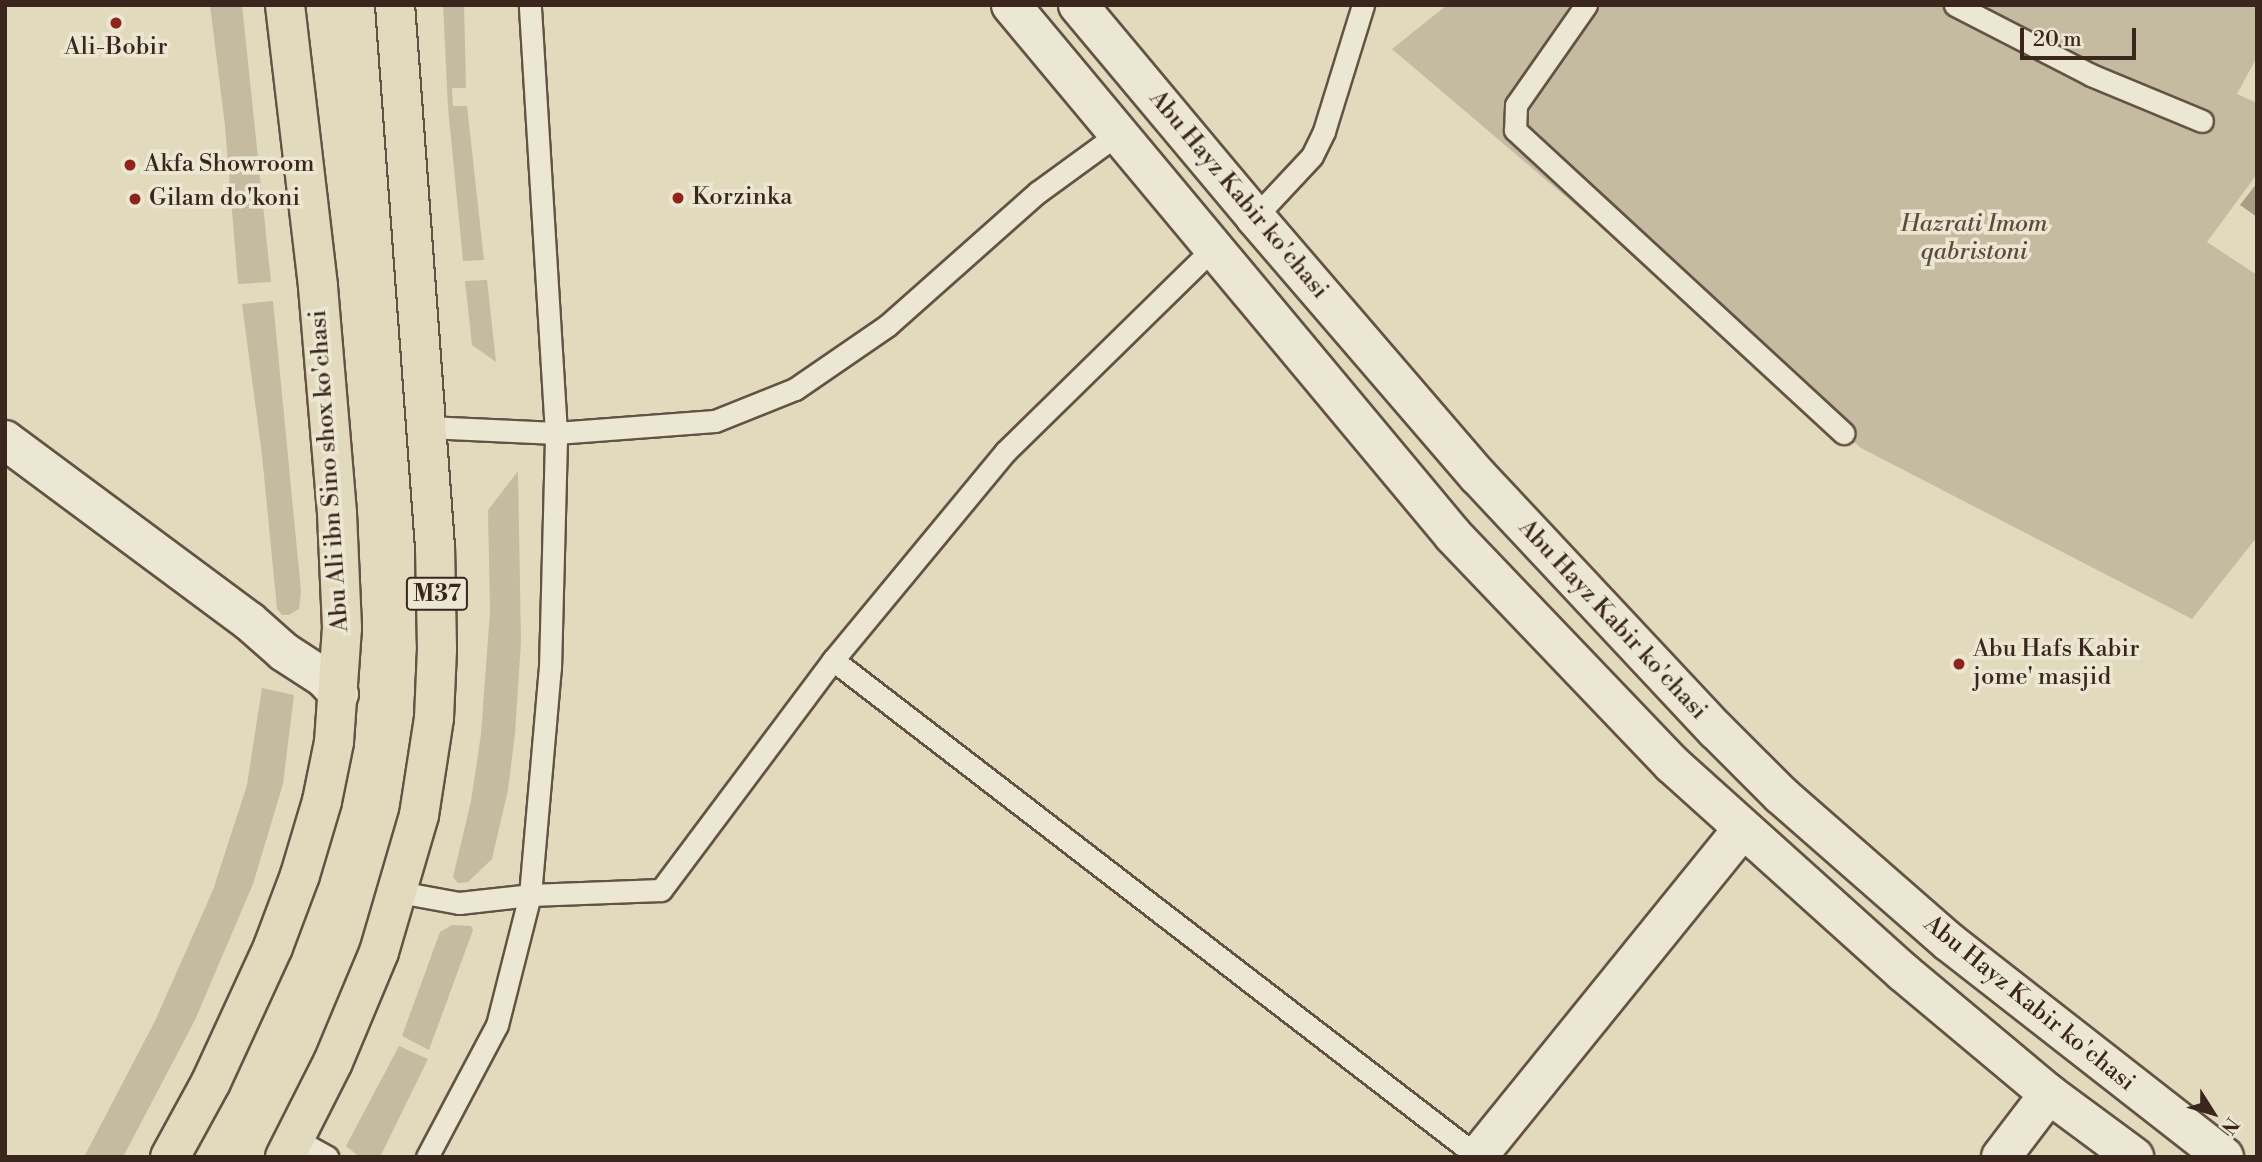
<!DOCTYPE html>
<style>
body{margin:0}
#map{position:relative;width:2262px;height:1162px;overflow:hidden;background:#e2dabc;font-family:"Libre Bodoni",serif}
div>[style]{position:absolute}
.green>*{inset:0;background:#c5bba1}
.water>*{inset:0;background:#a99d86}
.roads{filter:drop-shadow(2px 0 #645345) drop-shadow(-2px 0 #645345) drop-shadow(0 2px #645345) drop-shadow(0 -2px #645345)}
.lane>*{height:21px;margin:-10.5px;padding:0 10.5px;transform-origin:10.5px;border-radius:10.5px;background:#ece7d3}
.street>*{height:38px;margin:-19px;padding:0 19px;transform-origin:19px;border-radius:19px;background:#ece7d3}
.secondary>*{height:38px;margin:-19px;padding:0 19px;transform-origin:19px;border-radius:19px;background:#ece7d3}
.primary>*{height:38px;margin:-19px;padding:0 19px;transform-origin:19px;border-radius:19px;background:#e2dabc}
.dots>*{width:19px;height:19px;translate:-50% -50%;box-sizing:border-box;border:4px solid #ece7d3;border-radius:50%}
span{translate:-50% -50%;white-space:nowrap;text-align:center;line-height:1.15;-webkit-text-stroke:7px #ece7d3;paint-order:stroke}
.shield-label span{padding:2px 5px;background:#ece7d3;border:2px solid;border-radius:5px;-webkit-text-stroke-width:0}
.shield-label{font-size:23px;color:#3a261d;font-weight:700}
.poi-label{font-size:24px;color:#3a261d}
.left{translate:0 -50%;text-align:left}
.street-label{font-size:24px;color:#3a261d}
.park-label{font-size:24px;color:#5d4b3e;font-style:italic}
.frame{position:absolute;inset:0;border:7px solid #3a261d;pointer-events:none}
.north{position:absolute;left:2178px;top:1078px;width:70px;height:70px;-webkit-text-stroke:5px #ece7d3;paint-order:stroke;rotate:127deg;font-size:19px;font-weight:700;line-height:28px;text-align:center;color:#3a261d}
.north::after{content:'';display:block;margin:auto;width:24px;height:32px;background:#3a261d;clip-path:polygon(50% 0,100% 100%,50% 72%,0 100%)}
.scale{position:absolute;left:2020px;top:28px;width:116px;height:32px;box-sizing:border-box;border:4px solid #3a261d;border-top:0;padding-left:9px;font-size:21px;line-height:24px;white-space:nowrap;color:#3a261d;-webkit-text-stroke:5px #ece7d3;paint-order:stroke}
</style>
<div id="map">
<div class="green">
<i style="clip-path:polygon(210px 5px,242px 5px,271px 282px,238px 284px,225px 126px)"></i>
<i style="clip-path:polygon(443px 5px,464px 5px,466px 88px,452px 88px,453px 106px,467px 106px,484px 260px,463px 261px,448px 107px)"></i>
<i style="clip-path:polygon(1447px 5px,2257px 5px,2257px 57px,2237px 94px,2257px 103px,2257px 174px,2207px 242px,2257px 275px,2257px 537px,2192px 619px,1861px 448px,1392px 49px)"></i>
<i style="clip-path:polygon(487px 280px,496px 362px,472px 345px,465px 281px)"></i>
<i style="clip-path:polygon(273px 301px,301px 591px,299px 609px,289px 615px,282px 615px,277px 609px,262px 455px,242px 304px)"></i>
<i style="clip-path:polygon(518px 471px,521px 642px,515px 734px,508px 790px,492px 859px,468px 882px,458px 883px,453px 877px,471px 801px,481px 734px,490px 611px,488px 510px)"></i>
<i style="clip-path:polygon(262px 688px,294px 695px,283px 784px,253px 884px,195px 1020px,123px 1157px,84px 1157px,155px 1021px,213px 890px,247px 785px)"></i>
<i style="clip-path:polygon(452px 925px,471px 926px,473px 930px,429px 1050px,402px 1036px,440px 932px)"></i>
<i style="clip-path:polygon(399px 1046px,428px 1059px,380px 1157px,360px 1157px,346px 1146px)"></i>
</div>
<div class="water">
<i style="clip-path:polygon(2257px 183px,2257px 217px,2240px 205px)"></i>
</div>
<div class="roads">
<div class="lane">
<i style="left:1586px;top:5px;width:122px;rotate:125deg"></i>
<i style="left:1516px;top:105px;width:25px;rotate:92deg"></i>
<i style="left:1515px;top:130px;width:447px;rotate:42.7deg"></i>
<i style="left:1955px;top:5px;width:153px;rotate:27.2deg"></i>
<i style="left:2091px;top:75px;width:120px;rotate:22.5deg"></i>
<i style="left:1255px;top:217px;width:83px;rotate:-46.9deg"></i>
<i style="left:1312px;top:156px;width:28px;rotate:-64deg"></i>
<i style="left:1324px;top:131px;width:132px;rotate:-72.8deg"></i>
<i style="left:427px;top:427px;width:129px;rotate:2.7deg"></i>
<i style="left:556px;top:433px;width:159px;rotate:-4.3deg"></i>
<i style="left:715px;top:421px;width:86px;rotate:-21.8deg"></i>
<i style="left:795px;top:389px;width:113px;rotate:-34.5deg"></i>
<i style="left:888px;top:325px;width:200px;rotate:-41.6deg"></i>
<i style="left:1038px;top:192px;width:100px;rotate:-36.1deg"></i>
<i style="left:833px;top:660px;width:813px;rotate:37.6deg"></i>
<i style="left:399px;top:892px;width:61px;rotate:10.4deg"></i>
<i style="left:459px;top:903px;width:71px;rotate:-6.4deg"></i>
<i style="left:530px;top:895px;width:131px;rotate:-2.2deg"></i>
<i style="left:661px;top:890px;width:287px;rotate:-53.2deg"></i>
<i style="left:833px;top:660px;width:270px;rotate:-50.4deg"></i>
<i style="left:1005px;top:452px;width:293px;rotate:-44.4deg"></i>
<i style="left:295px;top:1139px;width:37px;rotate:29deg"></i>
<i style="left:427px;top:1157px;width:149px;rotate:-62.1deg"></i>
<i style="left:497px;top:1025px;width:134px;rotate:-75.8deg"></i>
<i style="left:530px;top:895px;width:228px;rotate:-85deg"></i>
<i style="left:550px;top:668px;width:235px;rotate:-88.5deg"></i>
<i style="left:556px;top:433px;width:429px;rotate:-93.5deg"></i>
</div>
<div class="street">
<i style="left:5px;top:440px;width:304px;rotate:36.6deg"></i>
<i style="left:249px;top:621px;width:47px;rotate:41.5deg"></i>
<i style="left:284px;top:652px;width:48px;rotate:33deg"></i>
<i style="left:324px;top:678px;width:22px;rotate:47deg"></i>
<i style="left:1477px;top:1157px;width:421px;rotate:-51deg"></i>
<i style="left:2001px;top:1157px;width:79px;rotate:-52.7deg"></i>
</div>
<div class="secondary">
<i style="left:1011px;top:5px;width:690px;rotate:50.17deg"></i>
<i style="left:1453px;top:535px;width:317px;rotate:46.3deg"></i>
<i style="left:1672px;top:764px;width:311px;rotate:42deg"></i>
<i style="left:1903px;top:972px;width:190px;rotate:39.9deg"></i>
<i style="left:2049px;top:1094px;width:106px;rotate:36.5deg"></i>
<i style="left:1078px;top:5px;width:276px;rotate:50.1deg"></i>
<i style="left:1255px;top:217px;width:342px;rotate:49.3deg"></i>
<i style="left:1478px;top:476px;width:348px;rotate:46.9deg"></i>
<i style="left:1716px;top:730px;width:92px;rotate:45deg"></i>
<i style="left:1781px;top:795px;width:223px;rotate:41.2deg"></i>
<i style="left:1949px;top:942px;width:349px;rotate:38deg"></i>
</div>
<div class="primary">
<i style="left:170px;top:1157px;width:85px;rotate:-61.3deg"></i>
<i style="left:211px;top:1082px;width:149px;rotate:-65.3deg"></i>
<i style="left:273px;top:947px;width:77px;rotate:-69.4deg"></i>
<i style="left:300px;top:875px;width:77px;rotate:-73.4deg"></i>
<i style="left:322px;top:801px;width:60px;rotate:-78.5deg"></i>
<i style="left:334px;top:742px;width:114px;rotate:-86deg"></i>
<i style="left:342px;top:628px;width:115px;rotate:-92.5deg"></i>
<i style="left:337px;top:513px;width:228px;rotate:-94.8deg"></i>
<i style="left:318px;top:286px;width:283px;rotate:-96.7deg"></i>
<i style="left:285px;top:1157px;width:106px;rotate:-63.2deg"></i>
<i style="left:333px;top:1062px;width:119px;rotate:-67.3deg"></i>
<i style="left:379px;top:952px;width:143px;rotate:-73.7deg"></i>
<i style="left:419px;top:815px;width:98px;rotate:-81.2deg"></i>
<i style="left:434px;top:718px;width:69px;rotate:-87.5deg"></i>
<i style="left:437px;top:649px;width:102px;rotate:-91.1deg"></i>
<i style="left:435px;top:547px;width:543px;rotate:-94.22deg"></i>
</div>
</div>
<div class="dots">
<i style="left:116px;top:23px;background:#8f2418"></i>
<i style="left:130px;top:165px;background:#8f2418"></i>
<i style="left:678px;top:198px;background:#8f2418"></i>
<i style="left:135px;top:199px;background:#8f2418"></i>
<i style="left:1959px;top:664px;background:#8f2418"></i>
</div>
<div class="shield-label">
<span style="left:437px;top:594px">M37</span>
</div>
<div class="poi-label">
<span style="left:116px;top:48px">Ali-Bobir</span>
<span class="left" style="left:144px;top:165px">Akfa Showroom</span>
<span class="left" style="left:692px;top:198px">Korzinka</span>
<span class="left" style="left:149px;top:199px">Gilam do'koni</span>
<span class="left" style="left:1973px;top:664px">Abu Hafs Kabir<br>jome' masjid</span>
</div>
<div class="street-label">
<span style="left:1238px;top:195px;rotate:50deg">Abu Hayz Kabir ko'chasi</span>
<span style="left:330px;top:471px;rotate:-94deg">Abu Ali ibn Sino shox ko'chasi</span>
<span style="left:1612px;top:620px;rotate:47deg">Abu Hayz Kabir ko'chasi</span>
<span style="left:2029px;top:1004px;rotate:39deg">Abu Hayz Kabir ko'chasi</span>
</div>
<div class="park-label">
<span style="left:1974px;top:239px">Hazrati Imom<br>qabristoni</span>
</div>
<div class="frame"></div>
<div class="north">N</div>
<div class="scale">20 m</div>
</div>
